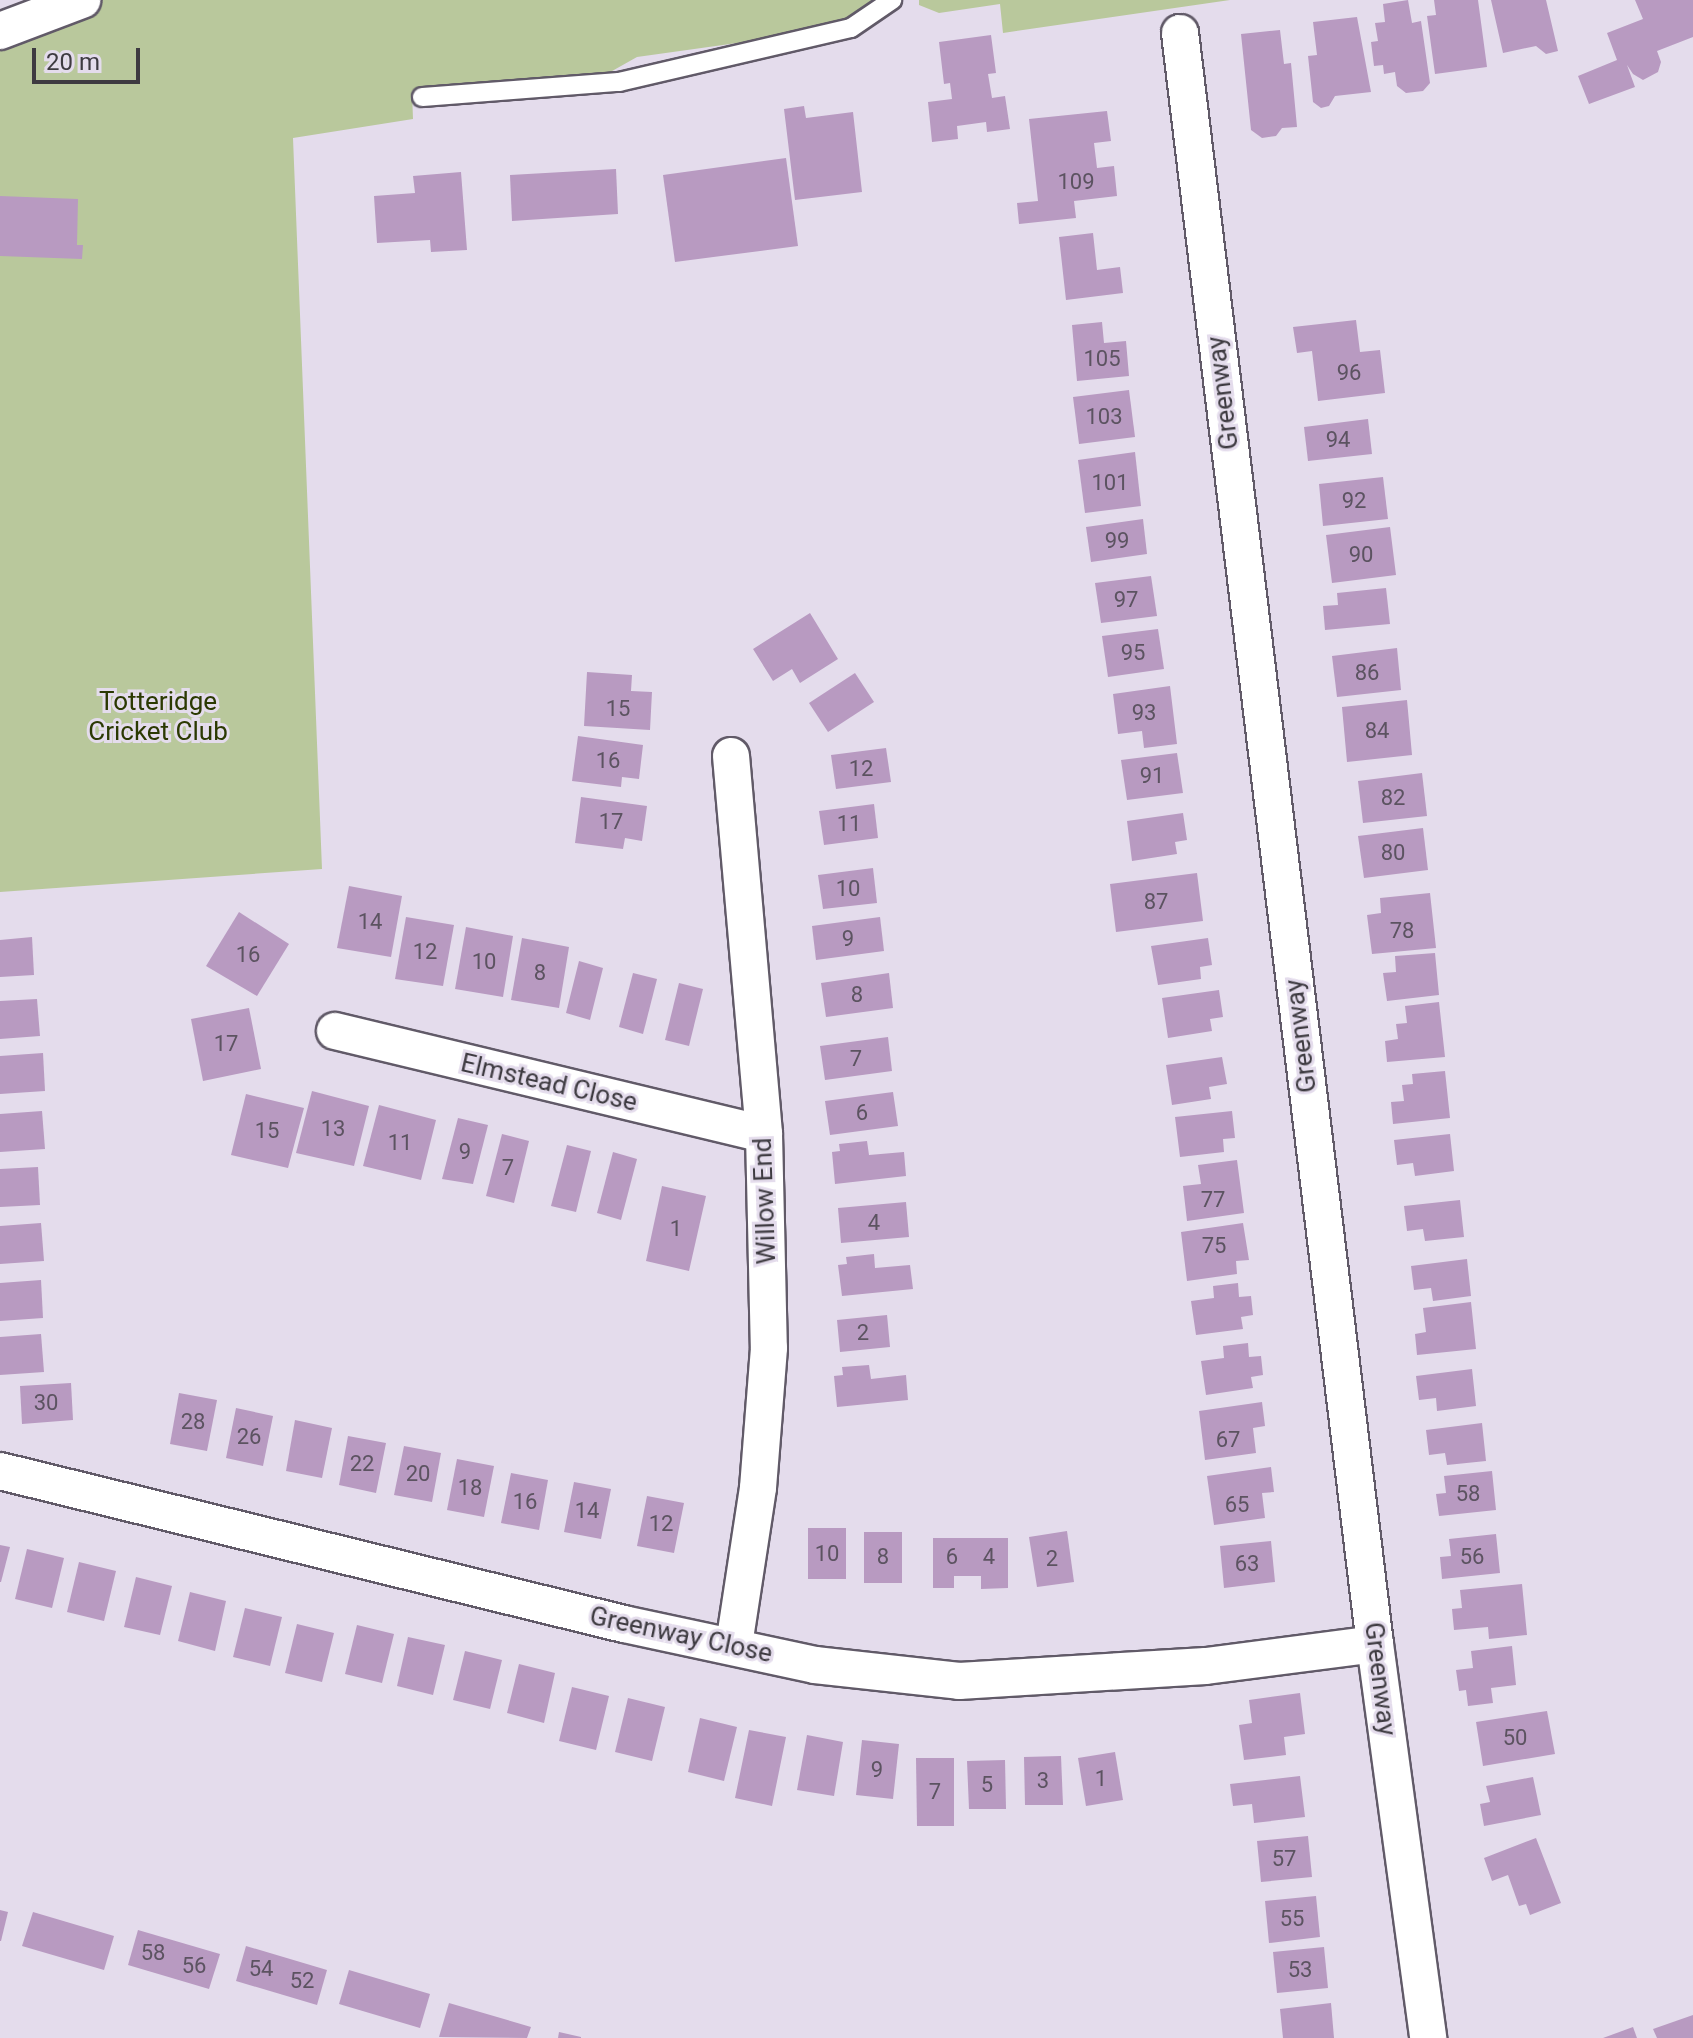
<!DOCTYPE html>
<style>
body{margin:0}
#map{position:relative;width:1693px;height:2038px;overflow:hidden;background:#e4dcec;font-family:Roboto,sans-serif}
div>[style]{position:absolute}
.green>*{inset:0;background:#b9c89c}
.building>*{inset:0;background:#b89ac1}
.roads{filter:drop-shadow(2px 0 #615a68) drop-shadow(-2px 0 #615a68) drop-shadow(0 2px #615a68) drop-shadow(0 -2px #615a68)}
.lane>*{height:18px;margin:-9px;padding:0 9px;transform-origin:9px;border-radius:9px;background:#fff}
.street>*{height:36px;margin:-18px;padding:0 18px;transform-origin:18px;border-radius:18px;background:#fff}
span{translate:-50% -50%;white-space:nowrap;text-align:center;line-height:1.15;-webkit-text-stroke:6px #e4dcec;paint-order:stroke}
.number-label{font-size:22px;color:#5c5361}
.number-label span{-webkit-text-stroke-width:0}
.street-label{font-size:26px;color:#3e3b41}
.park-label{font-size:26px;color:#2b3902}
.scale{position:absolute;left:32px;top:48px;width:108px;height:36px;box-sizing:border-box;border:4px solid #3e3b41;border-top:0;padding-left:10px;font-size:24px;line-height:28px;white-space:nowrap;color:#3e3b41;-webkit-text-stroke:6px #e4dcec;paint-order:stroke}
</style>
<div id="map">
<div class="green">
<i style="clip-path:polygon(100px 0,872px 0,849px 19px,781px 37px,637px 57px,605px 75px,412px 91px,413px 119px,293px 138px,322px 869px,0 892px,0 39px)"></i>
<i style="clip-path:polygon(919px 0,1230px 0,1003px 33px,1000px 4px,939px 13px,919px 5px)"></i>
</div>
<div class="building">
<i style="clip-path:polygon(1408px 0,1412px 23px,1421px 21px,1430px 83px,1423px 91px,1406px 93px,1397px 86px,1395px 72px,1384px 74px,1383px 65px,1374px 66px,1371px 42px,1378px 41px,1375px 23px,1385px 22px,1383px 4px)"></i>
<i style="clip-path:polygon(1434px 0,1478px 0,1487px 67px,1435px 74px,1427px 16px,1436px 15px)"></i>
<i style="clip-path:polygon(1491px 0,1546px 0,1558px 51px,1546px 54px,1536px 46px,1503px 53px)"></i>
<i style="clip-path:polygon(1635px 0,1693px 0,1693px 37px,1657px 51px,1661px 62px,1658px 72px,1643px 80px,1633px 74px,1627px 65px,1635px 87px,1589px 104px,1578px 76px,1617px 60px,1607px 33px,1643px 19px)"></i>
<i style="clip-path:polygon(1357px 17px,1371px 92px,1335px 96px,1329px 106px,1321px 108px,1313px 102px,1308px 56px,1317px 55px,1313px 22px)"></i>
<i style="clip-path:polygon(1280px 30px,1284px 64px,1291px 63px,1297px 127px,1282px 128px,1276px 136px,1262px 138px,1251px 130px,1241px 34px)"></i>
<i style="clip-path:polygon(991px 35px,996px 73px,988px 74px,992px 98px,1005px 96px,1010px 129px,987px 132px,986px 122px,957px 126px,958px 139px,932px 142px,928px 102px,952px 99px,950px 83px,944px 84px,939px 42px)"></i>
<i style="clip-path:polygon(804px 106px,806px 118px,853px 112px,862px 192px,795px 200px,784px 109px)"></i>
<i style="clip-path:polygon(1107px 111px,1111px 141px,1094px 143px,1097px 168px,1114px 166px,1117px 196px,1074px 201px,1076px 218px,1019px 224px,1017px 203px,1038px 201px,1029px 119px)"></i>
<i style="clip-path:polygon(786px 158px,798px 246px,675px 262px,663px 175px)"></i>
<i style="clip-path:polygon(616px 169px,618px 214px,512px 221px,510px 175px)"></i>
<i style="clip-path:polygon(461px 172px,467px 250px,431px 252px,430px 240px,377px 243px,374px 196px,415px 193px,413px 176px)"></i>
<i style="clip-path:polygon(0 196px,78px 199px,77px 245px,83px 245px,82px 259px,0 256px)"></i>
<i style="clip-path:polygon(1093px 233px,1097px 270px,1120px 267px,1123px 293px,1066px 300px,1059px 237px)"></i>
<i style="clip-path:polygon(1356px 320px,1360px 352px,1380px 350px,1385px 393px,1318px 401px,1312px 351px,1297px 353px,1293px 327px)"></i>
<i style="clip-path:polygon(1102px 322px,1104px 343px,1126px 341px,1129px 376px,1077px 381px,1072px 325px)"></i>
<i style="clip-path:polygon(1129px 390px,1135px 437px,1079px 444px,1073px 397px)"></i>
<i style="clip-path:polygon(1368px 419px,1372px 454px,1308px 461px,1304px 427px)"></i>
<i style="clip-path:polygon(1135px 452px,1141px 506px,1085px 513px,1078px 460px)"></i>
<i style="clip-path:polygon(1383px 477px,1388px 519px,1323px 526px,1319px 484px)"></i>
<i style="clip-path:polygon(1143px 519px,1147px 554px,1091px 562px,1086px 527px)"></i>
<i style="clip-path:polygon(1390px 527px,1396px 575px,1332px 583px,1326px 535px)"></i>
<i style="clip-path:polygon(1151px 576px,1157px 616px,1101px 623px,1095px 583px)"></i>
<i style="clip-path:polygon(1386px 588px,1390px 624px,1325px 630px,1323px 606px,1338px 605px,1337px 593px)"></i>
<i style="clip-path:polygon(810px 613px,838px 659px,800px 683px,792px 669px,773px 681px,753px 649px)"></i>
<i style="clip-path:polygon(1158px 629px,1164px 669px,1108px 677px,1102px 636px)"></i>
<i style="clip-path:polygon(1397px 648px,1401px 690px,1337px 697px,1332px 656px)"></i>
<i style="clip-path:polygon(587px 672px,632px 675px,631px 691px,652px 692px,650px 730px,584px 726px)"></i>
<i style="clip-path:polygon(855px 673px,874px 702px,828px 732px,809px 703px)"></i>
<i style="clip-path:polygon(1170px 686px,1177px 744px,1144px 748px,1142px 731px,1118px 734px,1113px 694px)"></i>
<i style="clip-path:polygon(1407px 700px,1412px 755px,1347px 762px,1342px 707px)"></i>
<i style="clip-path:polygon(578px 736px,643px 745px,639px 779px,622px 777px,621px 787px,572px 781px)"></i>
<i style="clip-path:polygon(886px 748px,891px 782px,836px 789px,831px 755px)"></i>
<i style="clip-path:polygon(1177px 753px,1183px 793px,1127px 800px,1121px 760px)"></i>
<i style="clip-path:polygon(1422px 773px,1427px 816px,1363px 823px,1358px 781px)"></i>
<i style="clip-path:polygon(581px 797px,647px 806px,642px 841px,625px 838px,623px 849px,575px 843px)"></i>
<i style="clip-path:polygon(874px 804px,878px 838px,824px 845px,819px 811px)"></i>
<i style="clip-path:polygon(1183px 813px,1187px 840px,1175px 842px,1177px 854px,1132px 861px,1127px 821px)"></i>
<i style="clip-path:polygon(1423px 828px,1428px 870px,1364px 878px,1358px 836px)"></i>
<i style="clip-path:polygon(873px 868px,877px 903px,823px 909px,818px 875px)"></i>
<i style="clip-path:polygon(1197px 873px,1203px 921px,1116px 932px,1110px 884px)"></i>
<i style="clip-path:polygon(349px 886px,402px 896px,391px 957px,337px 948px)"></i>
<i style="clip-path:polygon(1430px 893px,1436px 948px,1372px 954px,1367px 915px,1381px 913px,1380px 898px)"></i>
<i style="clip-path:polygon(239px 912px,289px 944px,257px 996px,206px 966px)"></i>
<i style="clip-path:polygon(406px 917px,454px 925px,443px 986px,395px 979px)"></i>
<i style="clip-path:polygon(880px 917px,884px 951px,816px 960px,812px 926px)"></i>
<i style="clip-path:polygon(466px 927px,513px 936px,503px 997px,455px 989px)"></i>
<i style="clip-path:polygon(32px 937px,34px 975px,0 977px,0 940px)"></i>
<i style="clip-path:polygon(522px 938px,569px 947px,559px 1008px,511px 1000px)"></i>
<i style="clip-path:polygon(1208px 938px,1212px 965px,1200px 967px,1201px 979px,1158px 985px,1151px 946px)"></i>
<i style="clip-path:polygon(1435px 953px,1439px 995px,1387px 1001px,1383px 973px,1396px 972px,1395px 956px)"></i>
<i style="clip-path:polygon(579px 961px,603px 968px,590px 1020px,566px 1013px)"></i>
<i style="clip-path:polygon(633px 973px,657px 979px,643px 1034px,619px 1027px)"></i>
<i style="clip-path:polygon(889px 973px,893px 1008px,826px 1017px,821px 983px)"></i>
<i style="clip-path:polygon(679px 983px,703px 989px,689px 1046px,665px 1040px)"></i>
<i style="clip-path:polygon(1219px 990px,1223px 1017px,1210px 1019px,1212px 1031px,1168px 1038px,1162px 998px)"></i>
<i style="clip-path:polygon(37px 999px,40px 1036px,0 1039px,0 1001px)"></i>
<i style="clip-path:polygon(1439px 1002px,1445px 1057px,1387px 1062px,1385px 1041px,1398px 1039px,1396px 1024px,1407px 1023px,1405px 1006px)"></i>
<i style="clip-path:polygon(249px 1008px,261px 1069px,203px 1081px,191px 1019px)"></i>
<i style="clip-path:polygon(888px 1037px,892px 1071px,825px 1080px,820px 1046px)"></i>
<i style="clip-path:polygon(43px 1053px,45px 1091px,0 1094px,0 1056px)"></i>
<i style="clip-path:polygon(1222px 1057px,1227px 1084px,1209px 1087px,1211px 1099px,1172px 1105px,1166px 1065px)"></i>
<i style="clip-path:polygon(1445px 1071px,1450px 1118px,1393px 1124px,1391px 1102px,1404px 1101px,1402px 1085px,1413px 1084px,1412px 1074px)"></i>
<i style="clip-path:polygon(312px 1091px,369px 1106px,354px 1166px,296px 1153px)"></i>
<i style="clip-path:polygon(893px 1092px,898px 1126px,830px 1135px,825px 1101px)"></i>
<i style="clip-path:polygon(246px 1094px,304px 1108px,288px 1168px,231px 1155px)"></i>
<i style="clip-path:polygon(379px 1105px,436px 1120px,421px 1180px,363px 1166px)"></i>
<i style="clip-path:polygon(42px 1111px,45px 1149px,0 1152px,0 1114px)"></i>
<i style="clip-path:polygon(1232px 1111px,1235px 1138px,1223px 1139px,1224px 1152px,1180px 1157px,1175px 1117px)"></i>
<i style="clip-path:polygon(458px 1118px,488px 1125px,473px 1184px,442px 1179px)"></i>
<i style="clip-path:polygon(502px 1134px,529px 1141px,514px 1203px,486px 1196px)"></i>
<i style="clip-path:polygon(1450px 1134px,1454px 1171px,1415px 1176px,1413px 1163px,1397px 1165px,1394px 1140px)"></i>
<i style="clip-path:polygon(867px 1141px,869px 1155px,904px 1152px,906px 1176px,835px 1184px,832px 1152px,840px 1151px,839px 1144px)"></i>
<i style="clip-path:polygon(567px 1145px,591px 1151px,576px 1212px,551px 1206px)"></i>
<i style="clip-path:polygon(613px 1152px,637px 1159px,621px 1220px,597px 1213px)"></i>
<i style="clip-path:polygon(1237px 1160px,1244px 1213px,1187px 1221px,1183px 1186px,1201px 1184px,1198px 1165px)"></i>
<i style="clip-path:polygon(38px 1167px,40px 1205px,0 1207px,0 1169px)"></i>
<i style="clip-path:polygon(662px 1186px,706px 1196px,689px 1271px,646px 1261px)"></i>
<i style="clip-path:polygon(1460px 1200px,1464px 1237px,1425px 1241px,1423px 1229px,1407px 1231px,1404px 1206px)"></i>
<i style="clip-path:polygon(906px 1202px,909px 1237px,841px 1243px,838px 1208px)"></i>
<i style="clip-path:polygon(41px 1223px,44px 1261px,0 1264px,0 1226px)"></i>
<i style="clip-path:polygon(1243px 1223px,1249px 1260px,1236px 1261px,1237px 1274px,1187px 1281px,1181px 1232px)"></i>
<i style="clip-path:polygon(874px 1254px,875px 1268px,910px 1265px,913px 1289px,842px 1296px,838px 1265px,847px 1264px,846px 1257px)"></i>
<i style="clip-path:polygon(1467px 1259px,1471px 1296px,1433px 1301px,1431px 1288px,1414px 1290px,1411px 1266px)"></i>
<i style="clip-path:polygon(41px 1280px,43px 1318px,0 1321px,0 1283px)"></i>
<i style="clip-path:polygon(1238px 1283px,1239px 1297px,1251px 1296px,1253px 1315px,1241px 1317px,1243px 1329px,1196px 1335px,1191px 1301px,1214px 1298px,1213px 1286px)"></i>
<i style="clip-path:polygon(1471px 1302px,1476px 1349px,1417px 1355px,1415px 1334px,1426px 1332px,1423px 1308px)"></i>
<i style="clip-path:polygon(887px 1315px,890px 1347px,840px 1352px,837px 1320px)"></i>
<i style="clip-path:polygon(41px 1334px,44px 1372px,0 1375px,0 1337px)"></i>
<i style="clip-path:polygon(1248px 1343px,1249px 1357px,1261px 1356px,1263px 1375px,1251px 1377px,1253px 1388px,1206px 1395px,1201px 1361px,1224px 1358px,1223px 1346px)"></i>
<i style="clip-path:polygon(869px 1365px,871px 1379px,906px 1375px,908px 1400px,837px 1407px,834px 1376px,843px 1375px,842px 1367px)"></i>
<i style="clip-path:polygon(1472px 1369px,1476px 1406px,1437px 1411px,1436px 1398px,1419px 1400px,1416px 1376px)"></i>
<i style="clip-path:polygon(71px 1383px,73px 1420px,22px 1424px,20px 1386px)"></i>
<i style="clip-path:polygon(179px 1393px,217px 1400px,207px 1451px,170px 1444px)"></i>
<i style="clip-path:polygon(1262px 1402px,1265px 1426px,1253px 1428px,1256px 1453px,1205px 1460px,1199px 1411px)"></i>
<i style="clip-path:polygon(236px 1408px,273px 1416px,263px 1466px,226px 1458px)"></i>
<i style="clip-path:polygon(295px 1420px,332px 1428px,322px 1478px,286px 1471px)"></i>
<i style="clip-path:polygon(1482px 1423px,1486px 1461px,1447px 1465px,1445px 1453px,1429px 1455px,1426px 1430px)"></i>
<i style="clip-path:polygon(348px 1436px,386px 1443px,376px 1493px,339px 1485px)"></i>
<i style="clip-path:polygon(404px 1446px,441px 1453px,432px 1502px,394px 1495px)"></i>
<i style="clip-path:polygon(457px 1459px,494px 1466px,484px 1517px,447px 1510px)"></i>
<i style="clip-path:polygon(1271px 1467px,1274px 1492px,1262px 1493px,1265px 1518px,1214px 1525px,1207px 1476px)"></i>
<i style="clip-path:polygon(1492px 1471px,1496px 1510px,1439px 1516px,1436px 1494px,1446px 1493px,1444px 1476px)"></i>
<i style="clip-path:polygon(511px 1473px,548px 1480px,539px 1530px,501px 1523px)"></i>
<i style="clip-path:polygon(574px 1482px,611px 1489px,601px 1539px,564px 1532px)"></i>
<i style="clip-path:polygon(647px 1496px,684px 1503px,674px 1553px,637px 1546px)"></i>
<i style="clip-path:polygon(808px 1528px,846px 1528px,846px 1579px,808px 1579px)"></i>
<i style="clip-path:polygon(1067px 1531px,1074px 1582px,1037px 1587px,1029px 1537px)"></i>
<i style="clip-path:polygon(864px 1532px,902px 1532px,902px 1583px,864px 1583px)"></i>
<i style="clip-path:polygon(1496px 1534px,1500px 1573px,1442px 1579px,1440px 1557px,1451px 1556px,1449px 1539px)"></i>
<i style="clip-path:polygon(933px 1538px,1008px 1538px,1008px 1588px,981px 1589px,981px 1576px,954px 1576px,954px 1588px,933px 1588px)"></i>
<i style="clip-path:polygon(1271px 1541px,1275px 1582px,1224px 1588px,1220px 1546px)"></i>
<i style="clip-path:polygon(0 1545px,10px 1547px,1px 1582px,0 1582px)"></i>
<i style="clip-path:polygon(27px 1549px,64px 1558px,52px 1608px,15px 1599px)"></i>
<i style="clip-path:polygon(79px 1562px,116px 1571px,104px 1621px,67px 1612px)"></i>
<i style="clip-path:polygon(136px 1577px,172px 1586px,160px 1635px,124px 1627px)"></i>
<i style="clip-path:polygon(1522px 1584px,1527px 1635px,1489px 1639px,1488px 1627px,1454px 1630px,1452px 1609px,1462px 1608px,1460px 1590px)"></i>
<i style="clip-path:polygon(190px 1592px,226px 1601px,215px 1651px,178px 1641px)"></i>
<i style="clip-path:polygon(245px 1608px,282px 1617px,270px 1666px,233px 1657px)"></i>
<i style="clip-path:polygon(297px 1624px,334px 1633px,322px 1682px,285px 1673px)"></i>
<i style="clip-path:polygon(357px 1625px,394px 1634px,382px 1683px,345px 1674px)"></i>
<i style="clip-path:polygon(408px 1637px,445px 1645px,433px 1695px,397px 1686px)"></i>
<i style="clip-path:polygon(1512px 1646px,1516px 1685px,1491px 1688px,1493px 1703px,1468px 1706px,1466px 1690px,1459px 1691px,1456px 1670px,1473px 1668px,1471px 1651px)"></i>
<i style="clip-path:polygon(465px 1651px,502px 1660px,490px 1709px,453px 1700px)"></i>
<i style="clip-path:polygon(519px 1664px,555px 1673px,544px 1723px,507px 1713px)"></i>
<i style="clip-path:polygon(572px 1687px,609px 1696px,596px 1750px,559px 1741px)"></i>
<i style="clip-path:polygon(1300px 1693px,1305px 1734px,1284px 1737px,1286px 1755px,1244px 1760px,1239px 1725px,1252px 1723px,1249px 1700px)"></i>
<i style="clip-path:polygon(628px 1698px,665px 1707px,652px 1761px,615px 1752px)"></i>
<i style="clip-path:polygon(1547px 1711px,1555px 1754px,1483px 1766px,1476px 1722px)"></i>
<i style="clip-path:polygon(700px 1718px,737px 1727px,724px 1781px,688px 1772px)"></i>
<i style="clip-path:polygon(749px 1730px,786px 1737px,772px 1806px,735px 1798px)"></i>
<i style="clip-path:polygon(807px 1735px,843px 1742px,834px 1796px,797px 1790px)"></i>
<i style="clip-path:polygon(862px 1740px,899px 1744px,893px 1799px,856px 1795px)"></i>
<i style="clip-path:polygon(1115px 1752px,1123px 1800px,1086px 1806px,1078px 1758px)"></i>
<i style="clip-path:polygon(1061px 1756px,1063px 1805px,1025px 1805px,1024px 1757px)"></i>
<i style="clip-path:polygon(916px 1758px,954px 1758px,954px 1826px,917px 1826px)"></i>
<i style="clip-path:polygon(1005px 1760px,1006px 1809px,969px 1809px,967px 1761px)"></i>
<i style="clip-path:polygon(1300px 1776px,1305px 1817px,1254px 1823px,1252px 1804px,1233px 1806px,1230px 1784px)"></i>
<i style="clip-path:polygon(1533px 1777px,1541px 1815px,1484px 1826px,1480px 1804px,1490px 1802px,1486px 1786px)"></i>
<i style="clip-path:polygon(1308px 1836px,1312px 1877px,1261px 1882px,1257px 1841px)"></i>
<i style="clip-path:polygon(1536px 1838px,1561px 1903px,1530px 1915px,1526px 1904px,1519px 1906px,1508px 1875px,1492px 1881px,1484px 1858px)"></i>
<i style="clip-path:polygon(1316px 1896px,1320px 1937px,1269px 1943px,1265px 1901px)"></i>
<i style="clip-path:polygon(0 1910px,8px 1912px,1px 1941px,0 1941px)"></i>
<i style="clip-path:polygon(33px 1912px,114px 1936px,104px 1970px,22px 1946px)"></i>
<i style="clip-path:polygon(138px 1930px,220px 1954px,209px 1989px,128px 1965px)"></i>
<i style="clip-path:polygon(246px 1946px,327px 1970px,317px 2005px,236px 1981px)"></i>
<i style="clip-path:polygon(1324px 1947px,1328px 1988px,1277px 1993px,1273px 1952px)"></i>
<i style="clip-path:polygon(349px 1970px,430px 1994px,420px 2028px,339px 2004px)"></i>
<i style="clip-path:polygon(449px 2003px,531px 2027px,527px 2038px,439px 2037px)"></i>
<i style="clip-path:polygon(1331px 2003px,1334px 2038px,1283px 2038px,1280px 2009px)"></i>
<i style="clip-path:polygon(1693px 2015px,1693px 2038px,1657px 2038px,1653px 2029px)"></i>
<i style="clip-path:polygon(1633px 2027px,1637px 2038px,1603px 2038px)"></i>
<i style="clip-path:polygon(559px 2032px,581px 2037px,581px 2038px,558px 2038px)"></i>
</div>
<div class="roads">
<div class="lane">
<i style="left:422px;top:97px;width:198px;rotate:-4.4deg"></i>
<i style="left:619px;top:82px;width:238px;rotate:-13.1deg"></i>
<i style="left:851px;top:28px;width:50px;rotate:-34.3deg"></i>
</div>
<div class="street">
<i style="left:0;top:31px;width:88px;rotate:-20.7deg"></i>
<i style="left:1180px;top:33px;width:1623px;rotate:83.1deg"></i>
<i style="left:1375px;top:1644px;width:398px;rotate:82.3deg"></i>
<i style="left:731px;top:756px;width:379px;rotate:85deg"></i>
<i style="left:764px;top:1134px;width:214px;rotate:88.7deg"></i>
<i style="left:769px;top:1348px;width:140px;rotate:94.5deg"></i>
<i style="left:758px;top:1488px;width:159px;rotate:98.7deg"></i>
<i style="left:335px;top:1031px;width:441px;rotate:13.5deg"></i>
<i style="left:0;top:1471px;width:642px;rotate:13.78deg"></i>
<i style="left:624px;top:1624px;width:195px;rotate:12.1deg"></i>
<i style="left:815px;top:1665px;width:145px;rotate:6.3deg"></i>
<i style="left:959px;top:1681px;width:247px;rotate:-3.5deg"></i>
<i style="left:1206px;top:1666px;width:170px;rotate:-7.4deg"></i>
</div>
</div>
<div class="number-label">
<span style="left:1076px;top:182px">109</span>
<span style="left:1102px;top:359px">105</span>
<span style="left:1349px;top:373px">96</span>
<span style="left:1104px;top:417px">103</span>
<span style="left:1338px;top:440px">94</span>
<span style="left:1110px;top:483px">101</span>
<span style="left:1354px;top:501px">92</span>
<span style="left:1117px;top:541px">99</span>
<span style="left:1361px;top:555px">90</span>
<span style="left:1126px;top:600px">97</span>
<span style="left:1133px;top:653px">95</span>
<span style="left:1367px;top:673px">86</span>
<span style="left:618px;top:709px">15</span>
<span style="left:1144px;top:713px">93</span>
<span style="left:1377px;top:731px">84</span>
<span style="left:608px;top:761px">16</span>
<span style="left:861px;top:769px">12</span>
<span style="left:1152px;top:776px">91</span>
<span style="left:1393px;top:798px">82</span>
<span style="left:611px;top:822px">17</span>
<span style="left:849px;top:824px">11</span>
<span style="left:1393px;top:853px">80</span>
<span style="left:848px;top:889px">10</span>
<span style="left:1156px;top:902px">87</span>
<span style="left:370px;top:922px">14</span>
<span style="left:1402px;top:931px">78</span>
<span style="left:848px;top:939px">9</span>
<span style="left:425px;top:952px">12</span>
<span style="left:248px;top:955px">16</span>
<span style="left:484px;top:962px">10</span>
<span style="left:540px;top:973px">8</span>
<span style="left:857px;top:995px">8</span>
<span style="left:226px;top:1044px">17</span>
<span style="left:856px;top:1059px">7</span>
<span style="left:862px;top:1113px">6</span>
<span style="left:333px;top:1129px">13</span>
<span style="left:267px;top:1131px">15</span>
<span style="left:400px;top:1143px">11</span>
<span style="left:465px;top:1152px">9</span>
<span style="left:508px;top:1168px">7</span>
<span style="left:1213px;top:1200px">77</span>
<span style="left:874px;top:1223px">4</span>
<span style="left:676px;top:1229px">1</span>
<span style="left:1214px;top:1246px">75</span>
<span style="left:863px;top:1333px">2</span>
<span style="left:46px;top:1403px">30</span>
<span style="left:193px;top:1422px">28</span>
<span style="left:249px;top:1437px">26</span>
<span style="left:1228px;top:1440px">67</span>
<span style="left:362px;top:1464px">22</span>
<span style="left:418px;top:1474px">20</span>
<span style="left:470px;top:1488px">18</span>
<span style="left:1468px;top:1494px">58</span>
<span style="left:525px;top:1502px">16</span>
<span style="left:1237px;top:1505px">65</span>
<span style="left:587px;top:1511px">14</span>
<span style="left:661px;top:1524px">12</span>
<span style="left:827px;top:1554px">10</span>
<span style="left:883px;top:1557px">8</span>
<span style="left:952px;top:1557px">6</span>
<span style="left:989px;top:1557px">4</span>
<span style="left:1472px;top:1557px">56</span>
<span style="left:1052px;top:1559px">2</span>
<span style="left:1247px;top:1564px">63</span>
<span style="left:1515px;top:1738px">50</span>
<span style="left:877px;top:1770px">9</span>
<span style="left:1101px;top:1779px">1</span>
<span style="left:1043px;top:1781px">3</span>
<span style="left:987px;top:1785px">5</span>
<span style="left:935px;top:1792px">7</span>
<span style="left:1284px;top:1859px">57</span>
<span style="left:1292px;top:1919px">55</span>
<span style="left:153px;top:1953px">58</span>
<span style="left:194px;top:1966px">56</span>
<span style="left:261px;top:1969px">54</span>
<span style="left:1300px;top:1970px">53</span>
<span style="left:302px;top:1981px">52</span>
</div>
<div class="street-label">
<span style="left:1223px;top:393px;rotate:-97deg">Greenway</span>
<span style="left:1301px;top:1036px;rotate:-97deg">Greenway</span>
<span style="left:549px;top:1083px;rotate:13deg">Elmstead Close</span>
<span style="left:765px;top:1201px;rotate:-92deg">Willow End</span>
<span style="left:681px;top:1635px;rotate:12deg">Greenway Close</span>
<span style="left:1380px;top:1679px;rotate:83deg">Greenway</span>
</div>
<div class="park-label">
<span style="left:158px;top:717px">Totteridge<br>Cricket Club</span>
</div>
<div class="scale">20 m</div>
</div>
